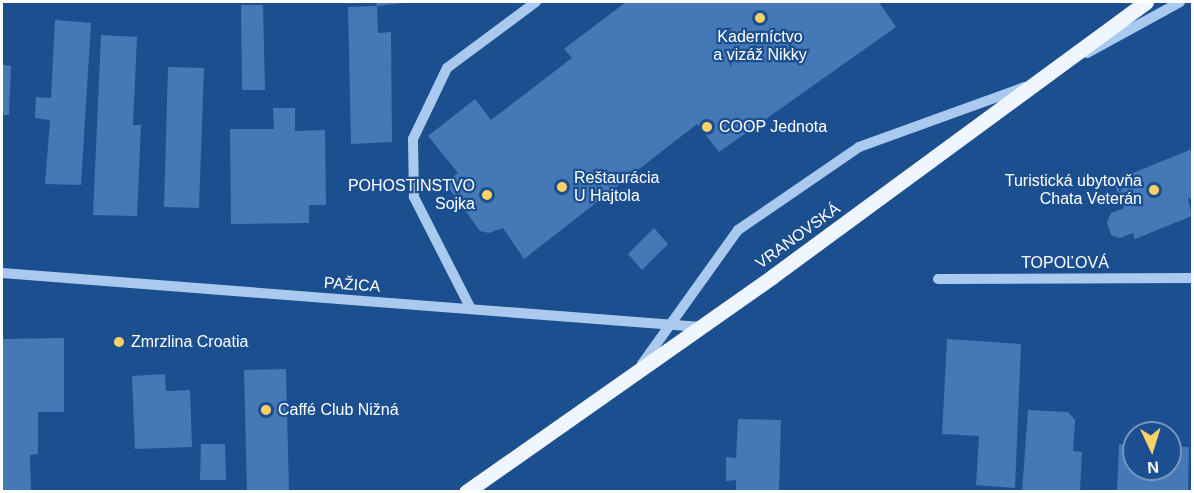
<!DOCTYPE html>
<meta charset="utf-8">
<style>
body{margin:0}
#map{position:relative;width:1194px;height:493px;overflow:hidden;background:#1b4f8f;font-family:Helvetica,sans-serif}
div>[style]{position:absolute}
.building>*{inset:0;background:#4478b7}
.minor>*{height:10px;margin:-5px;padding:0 5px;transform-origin:5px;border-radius:5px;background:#a9c9ee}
.major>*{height:15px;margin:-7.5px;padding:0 7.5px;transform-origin:7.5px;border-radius:7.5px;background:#f0f6ff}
.dots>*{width:16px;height:16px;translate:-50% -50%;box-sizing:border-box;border:3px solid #1b4f8f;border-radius:50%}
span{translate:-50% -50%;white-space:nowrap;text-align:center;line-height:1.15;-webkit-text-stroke:4.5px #1b4f8f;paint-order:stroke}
.poi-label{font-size:16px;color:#fff}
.left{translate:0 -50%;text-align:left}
.right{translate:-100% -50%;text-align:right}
.street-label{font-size:16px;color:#fff}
.frame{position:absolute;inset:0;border:3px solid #fff;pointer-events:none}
.north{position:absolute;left:1122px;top:421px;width:60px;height:60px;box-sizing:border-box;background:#1b4f8f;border:2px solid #7695bc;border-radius:50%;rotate:176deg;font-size:16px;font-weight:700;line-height:24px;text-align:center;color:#fff}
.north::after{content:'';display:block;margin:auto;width:21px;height:27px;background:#ffd166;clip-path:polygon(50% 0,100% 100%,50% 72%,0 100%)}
</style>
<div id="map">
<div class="building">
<i style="clip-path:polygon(376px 2px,403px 2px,403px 3px,377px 6px)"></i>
<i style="clip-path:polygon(626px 2px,879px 2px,896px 27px,719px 152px,697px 124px,524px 259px,503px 228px,489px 233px,480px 231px,445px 183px,458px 173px,428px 136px,475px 99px,491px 120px,572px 58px,564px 49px)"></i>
<i style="clip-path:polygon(241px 5px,263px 5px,265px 90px,242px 90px)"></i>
<i style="clip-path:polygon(377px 6px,378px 33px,391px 32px,392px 142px,351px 144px,348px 7px)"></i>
<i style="clip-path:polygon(55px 20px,91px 23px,81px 185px,45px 184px,50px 120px,35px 118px,36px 97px,51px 98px)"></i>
<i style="clip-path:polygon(101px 35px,137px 37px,133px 125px,141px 125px,137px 216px,93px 215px)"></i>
<i style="clip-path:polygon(2px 65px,11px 66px,9px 115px,2px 115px)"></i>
<i style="clip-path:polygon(168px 67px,204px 68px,199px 208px,164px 207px)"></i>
<i style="clip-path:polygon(273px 108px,295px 108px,295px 131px,325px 130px,326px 205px,309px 205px,309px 223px,231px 224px,230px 129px,274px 129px)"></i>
<i style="clip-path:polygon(1192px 149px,1192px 198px,1188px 199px,1192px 216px,1135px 239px,1133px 233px,1120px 238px,1111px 235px,1107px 222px,1111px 213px,1124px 208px,1113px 181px)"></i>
<i style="clip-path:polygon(654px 228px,668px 244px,642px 270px,628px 254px)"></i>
<i style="clip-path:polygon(64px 338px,64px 412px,38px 412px,38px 454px,30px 455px,31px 492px,2px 492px,2px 339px)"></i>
<i style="clip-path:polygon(947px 339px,1021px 344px,1015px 488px,976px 485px,979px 436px,942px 434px)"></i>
<i style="clip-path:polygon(286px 369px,289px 492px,247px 492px,244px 370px)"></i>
<i style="clip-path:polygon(165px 374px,166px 391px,190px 390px,192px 447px,135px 449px,132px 376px)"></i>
<i style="clip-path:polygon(1028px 410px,1068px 412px,1075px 420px,1073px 451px,1082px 452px,1080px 492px,1022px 492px)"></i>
<i style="clip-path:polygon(738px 419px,781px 420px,779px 492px,736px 492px,736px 480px,726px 481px,726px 457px,736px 458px)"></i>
<i style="clip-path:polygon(201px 444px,225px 444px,226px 480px,200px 480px)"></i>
<i style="clip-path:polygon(1119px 444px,1134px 445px,1134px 469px,1170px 469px,1170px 446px,1189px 447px,1188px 492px,1117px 492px)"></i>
</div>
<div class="minor">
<i style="left:1087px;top:53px;width:106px;rotate:-28.7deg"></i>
<i style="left:2px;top:273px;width:701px;rotate:4.42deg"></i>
<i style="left:938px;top:279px;width:254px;rotate:-0.2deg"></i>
<i style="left:471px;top:309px;width:126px;rotate:-117deg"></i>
<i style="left:414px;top:197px;width:58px;rotate:-91deg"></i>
<i style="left:413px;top:139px;width:79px;rotate:-64.4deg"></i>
<i style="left:447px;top:68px;width:111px;rotate:-36.6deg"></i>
<i style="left:642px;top:364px;width:165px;rotate:-54.4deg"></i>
<i style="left:738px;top:230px;width:147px;rotate:-34.4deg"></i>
<i style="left:859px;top:147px;width:177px;rotate:-19.9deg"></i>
</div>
<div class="major">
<i style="left:466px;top:492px;width:375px;rotate:-35.1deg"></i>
<i style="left:773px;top:276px;width:463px;rotate:-36.3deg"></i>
</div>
<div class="dots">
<i style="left:760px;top:18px;background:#ffd166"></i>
<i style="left:707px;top:127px;background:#ffd166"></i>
<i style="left:562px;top:187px;background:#ffd166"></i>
<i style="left:1154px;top:190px;background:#ffd166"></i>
<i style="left:487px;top:195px;background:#ffd166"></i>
<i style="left:119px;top:342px;background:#ffd166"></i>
<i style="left:266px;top:410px;background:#ffd166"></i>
</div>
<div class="poi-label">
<span style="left:760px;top:46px">Kaderníctvo<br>a vizáž Nikky</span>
<span class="left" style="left:719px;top:127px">COOP Jednota</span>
<span class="left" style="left:574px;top:187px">Reštaurácia<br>U Hajtola</span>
<span class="right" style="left:1142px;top:190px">Turistická ubytovňa<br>Chata Veterán</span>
<span class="right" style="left:475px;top:195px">POHOSTINSTVO<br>Sojka</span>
<span class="left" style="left:131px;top:342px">Zmrzlina Croatia</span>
<span class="left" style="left:278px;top:410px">Caffé Club Nižná</span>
</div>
<div class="street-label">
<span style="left:798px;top:236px;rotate:-36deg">VRANOVSKÁ</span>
<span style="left:1065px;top:263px">TOPOĽOVÁ</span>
<span style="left:352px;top:285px;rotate:4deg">PAŽICA</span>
</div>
<div class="frame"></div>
<div class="north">N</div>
</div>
